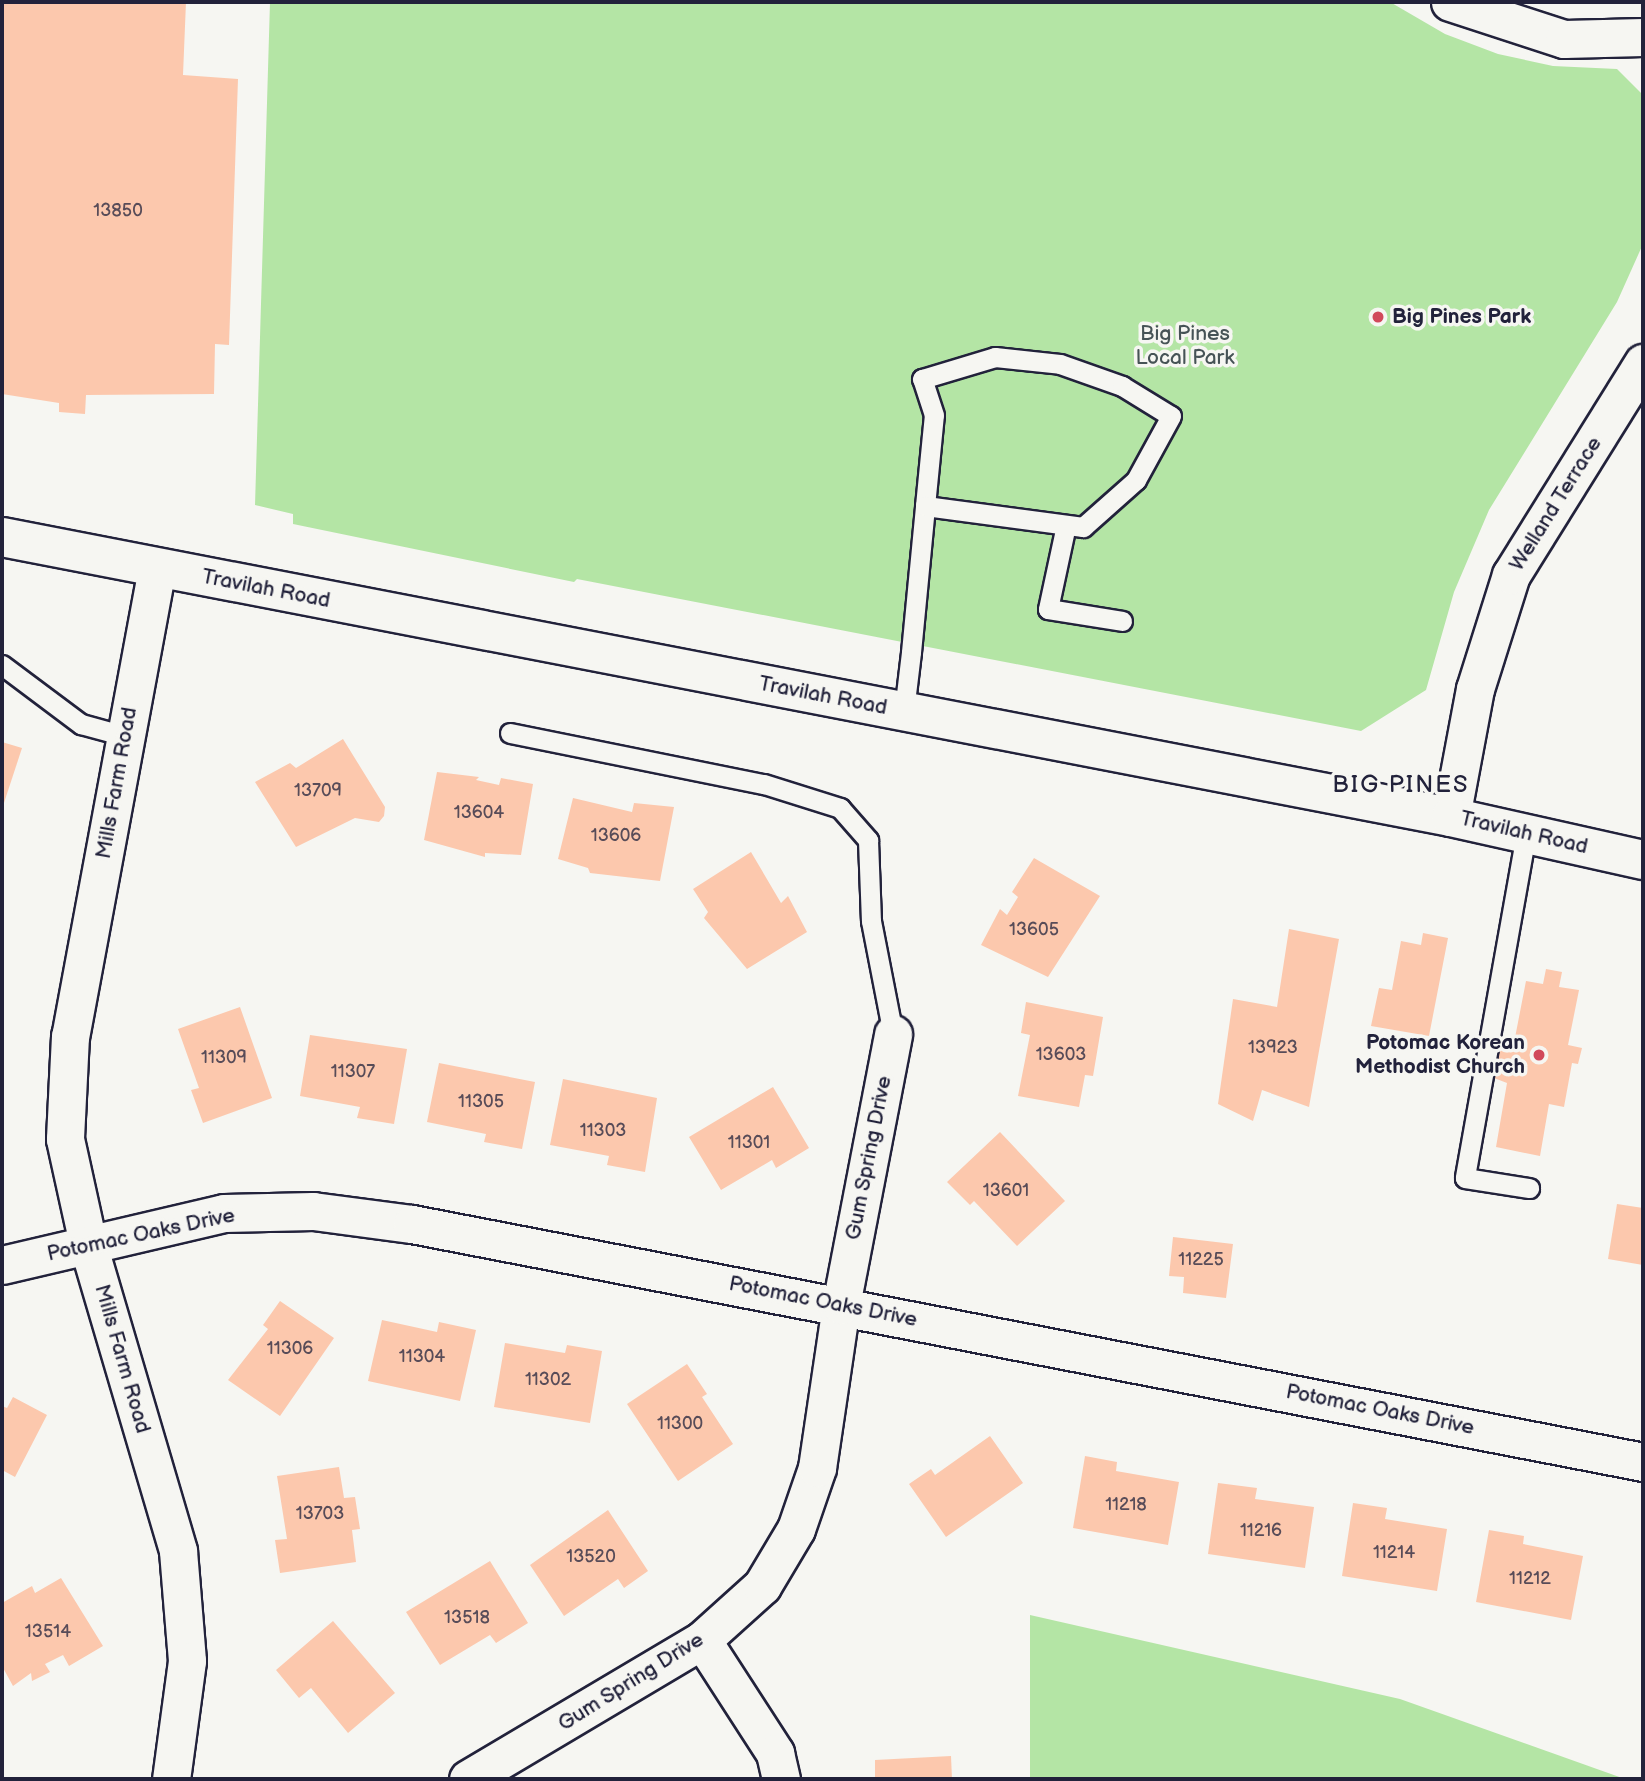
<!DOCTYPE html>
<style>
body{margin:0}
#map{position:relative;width:1645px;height:1781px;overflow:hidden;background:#f6f6f2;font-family:"Balsamiq Sans",sans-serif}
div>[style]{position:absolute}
.green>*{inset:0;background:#b4e5a5}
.building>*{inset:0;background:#fcc8ad}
.roads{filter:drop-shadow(2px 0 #22223b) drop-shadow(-2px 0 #22223b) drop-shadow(0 2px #22223b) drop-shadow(0 -2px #22223b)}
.lane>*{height:19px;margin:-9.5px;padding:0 9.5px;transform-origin:9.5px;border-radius:9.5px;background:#f6f6f2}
.street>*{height:37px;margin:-18.5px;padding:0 18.5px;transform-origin:18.5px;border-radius:18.5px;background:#f6f6f2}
.secondary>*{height:38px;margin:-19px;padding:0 19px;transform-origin:19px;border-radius:19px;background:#f6f6f2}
.dots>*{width:19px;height:19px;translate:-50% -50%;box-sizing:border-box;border:4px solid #f6f6f2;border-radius:50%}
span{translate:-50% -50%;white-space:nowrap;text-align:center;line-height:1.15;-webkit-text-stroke:7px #f6f6f2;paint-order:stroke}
.number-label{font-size:18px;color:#584c58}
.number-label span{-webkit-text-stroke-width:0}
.poi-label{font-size:21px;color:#22223b;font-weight:700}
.left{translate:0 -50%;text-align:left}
.right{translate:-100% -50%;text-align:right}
.park-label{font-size:21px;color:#465356}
.street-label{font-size:21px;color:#22223b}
.quarter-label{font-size:24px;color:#22223b;letter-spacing:2px}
.frame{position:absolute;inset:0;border:4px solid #22223b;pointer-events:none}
</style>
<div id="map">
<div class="green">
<i style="clip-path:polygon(270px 2px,1390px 2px,1445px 34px,1498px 54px,1553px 66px,1617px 69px,1643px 95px,1643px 244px,1617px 302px,1489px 510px,1454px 592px,1426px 690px,1361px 731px,577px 579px,574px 582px,293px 524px,293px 514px,255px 505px)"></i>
<i style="clip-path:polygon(1030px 1615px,1400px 1699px,1625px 1779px,1030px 1779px)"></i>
</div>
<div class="building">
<i style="clip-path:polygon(2px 2px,186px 2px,183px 75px,238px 79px,229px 345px,215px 344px,214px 394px,86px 395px,85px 414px,59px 412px,59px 403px,2px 394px)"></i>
<i style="clip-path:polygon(343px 739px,385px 807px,384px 816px,379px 822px,355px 818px,296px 847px,255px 782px,290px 763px,296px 768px)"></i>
<i style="clip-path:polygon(2px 742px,22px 748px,2px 809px)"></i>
<i style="clip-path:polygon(437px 772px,479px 777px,476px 780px,499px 785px,501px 778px,533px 784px,521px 855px,485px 853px,485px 857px,424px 840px)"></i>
<i style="clip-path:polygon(573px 798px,632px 812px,634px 803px,674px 807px,660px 881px,590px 873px,588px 868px,558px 859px)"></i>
<i style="clip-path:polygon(751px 852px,781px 903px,788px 896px,807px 932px,747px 969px,704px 918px,708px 912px,693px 889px)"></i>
<i style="clip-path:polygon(1034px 858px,1100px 896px,1048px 977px,981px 945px,1000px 909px,1007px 915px,1018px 897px,1012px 892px)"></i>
<i style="clip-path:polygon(1289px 929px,1339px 939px,1309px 1107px,1262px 1090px,1253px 1121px,1218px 1104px,1233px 999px,1277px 1007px)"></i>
<i style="clip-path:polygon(1423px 933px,1448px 938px,1429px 1036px,1371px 1026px,1379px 988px,1392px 990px,1401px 941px,1421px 945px)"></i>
<i style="clip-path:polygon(1546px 969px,1562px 972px,1559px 987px,1579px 990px,1568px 1045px,1582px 1048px,1578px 1064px,1572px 1063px,1564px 1107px,1549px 1104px,1540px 1156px,1496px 1147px,1507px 1083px,1494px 1078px,1500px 1046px,1513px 1048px,1526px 981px,1543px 984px)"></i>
<i style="clip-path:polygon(1026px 1002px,1103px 1017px,1093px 1076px,1085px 1075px,1079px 1107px,1018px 1096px,1030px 1035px,1021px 1033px)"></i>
<i style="clip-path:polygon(240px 1007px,272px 1098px,203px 1123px,191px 1090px,199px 1088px,178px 1029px)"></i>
<i style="clip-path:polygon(310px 1035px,407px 1049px,394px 1124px,357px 1118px,360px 1107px,300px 1096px)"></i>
<i style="clip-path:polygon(439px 1063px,535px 1082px,522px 1149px,484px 1142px,486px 1134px,427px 1122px)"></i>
<i style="clip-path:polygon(563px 1079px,657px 1098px,645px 1172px,607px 1165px,609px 1156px,550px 1145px)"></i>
<i style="clip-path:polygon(773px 1087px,809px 1148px,776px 1168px,772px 1160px,721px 1190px,689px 1137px)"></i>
<i style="clip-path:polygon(1000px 1132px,1065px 1201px,1017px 1246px,974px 1201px,970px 1205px,947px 1182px)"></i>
<i style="clip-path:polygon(1617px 1204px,1643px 1208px,1643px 1265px,1608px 1259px)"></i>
<i style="clip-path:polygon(1173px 1237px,1233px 1244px,1226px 1298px,1183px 1293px,1184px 1277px,1169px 1276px)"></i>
<i style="clip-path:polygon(280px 1301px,334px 1338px,280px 1416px,228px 1380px,268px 1329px,263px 1325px)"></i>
<i style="clip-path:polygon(382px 1320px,437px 1332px,439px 1322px,476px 1330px,460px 1401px,368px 1381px)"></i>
<i style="clip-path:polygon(505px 1343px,565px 1353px,567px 1345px,602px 1351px,590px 1423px,494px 1407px)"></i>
<i style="clip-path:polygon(687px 1364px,707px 1394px,702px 1397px,733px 1444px,678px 1481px,627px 1404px)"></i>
<i style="clip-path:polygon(13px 1397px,47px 1415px,15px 1477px,2px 1470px,2px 1406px,7px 1408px)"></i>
<i style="clip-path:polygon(990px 1436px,1023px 1483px,946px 1537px,909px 1484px,931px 1469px,935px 1475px)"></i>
<i style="clip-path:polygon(1085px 1456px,1117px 1462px,1116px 1471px,1179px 1482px,1168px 1545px,1073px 1528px)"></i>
<i style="clip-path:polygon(339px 1467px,344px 1498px,355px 1497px,360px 1529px,352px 1530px,356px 1562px,280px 1573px,275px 1540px,287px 1539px,277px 1476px)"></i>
<i style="clip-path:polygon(1218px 1483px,1257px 1488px,1255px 1499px,1314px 1507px,1305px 1568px,1208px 1554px)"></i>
<i style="clip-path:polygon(1353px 1503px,1387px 1508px,1385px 1519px,1447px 1529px,1437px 1591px,1342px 1576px)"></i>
<i style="clip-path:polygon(608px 1510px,648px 1571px,624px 1588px,618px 1579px,564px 1616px,530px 1565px)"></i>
<i style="clip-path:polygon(1489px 1530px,1524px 1536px,1523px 1544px,1583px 1556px,1571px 1620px,1476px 1602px)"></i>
<i style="clip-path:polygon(490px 1561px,528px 1623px,496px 1643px,490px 1635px,440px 1665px,406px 1612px)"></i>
<i style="clip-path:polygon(61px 1578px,103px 1646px,69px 1666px,63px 1655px,45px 1664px,50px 1672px,32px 1681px,31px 1673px,13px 1686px,2px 1666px,2px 1603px,32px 1586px,35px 1593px)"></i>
<i style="clip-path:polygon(333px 1621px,395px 1693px,348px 1733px,311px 1688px,299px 1698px,276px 1670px)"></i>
<i style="clip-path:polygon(951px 1756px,952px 1779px,875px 1779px,875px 1760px)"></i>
</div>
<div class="roads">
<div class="lane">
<i style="left:1066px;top:525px;width:86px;rotate:102.1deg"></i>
<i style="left:1048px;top:609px;width:75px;rotate:9.2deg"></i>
<i style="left:2px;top:665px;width:99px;rotate:36.8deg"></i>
<i style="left:81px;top:724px;width:46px;rotate:15.3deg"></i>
<i style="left:904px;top:711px;width:59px;rotate:-83.2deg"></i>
<i style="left:911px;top:652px;width:147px;rotate:-84.5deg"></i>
<i style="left:925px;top:506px;width:91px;rotate:-84.4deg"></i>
<i style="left:934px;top:415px;width:38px;rotate:-108deg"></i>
<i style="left:922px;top:379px;width:76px;rotate:-16.8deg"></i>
<i style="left:995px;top:357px;width:65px;rotate:6.1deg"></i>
<i style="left:1060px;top:364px;width:66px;rotate:19.5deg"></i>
<i style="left:1122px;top:386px;width:57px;rotate:31.5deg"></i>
<i style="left:1171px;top:416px;width:73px;rotate:118.7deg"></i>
<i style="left:1136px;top:480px;width:71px;rotate:138.4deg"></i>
<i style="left:1083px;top:527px;width:159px;rotate:-172.4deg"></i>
<i style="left:510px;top:733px;width:259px;rotate:11.4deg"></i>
<i style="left:764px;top:784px;width:80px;rotate:17.5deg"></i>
<i style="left:840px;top:808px;width:43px;rotate:48.8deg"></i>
<i style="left:868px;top:840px;width:81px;rotate:87.9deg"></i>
<i style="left:871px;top:921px;width:115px;rotate:79deg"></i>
<i style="left:1526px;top:834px;width:349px;rotate:100.1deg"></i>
<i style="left:1465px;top:1178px;width:65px;rotate:8.9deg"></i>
</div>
<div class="street">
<i style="left:1450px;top:2px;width:120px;rotate:18deg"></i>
<i style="left:1564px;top:39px;width:79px;rotate:-1.5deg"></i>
<i style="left:157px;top:568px;width:476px;rotate:100.5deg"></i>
<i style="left:70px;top:1036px;width:103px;rotate:92.8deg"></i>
<i style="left:65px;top:1139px;width:112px;rotate:77.6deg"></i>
<i style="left:89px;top:1248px;width:316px;rotate:73.6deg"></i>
<i style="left:178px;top:1551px;width:110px;rotate:85.3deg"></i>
<i style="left:187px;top:1661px;width:119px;rotate:97.7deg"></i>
<i style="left:1451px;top:817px;width:130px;rotate:-79.4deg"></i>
<i style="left:1475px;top:689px;width:120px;rotate:-72.5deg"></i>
<i style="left:1511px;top:575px;width:250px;rotate:-58.1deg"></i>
<i style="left:2px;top:1265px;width:228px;rotate:-13.2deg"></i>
<i style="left:224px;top:1213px;width:89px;rotate:-1.3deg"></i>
<i style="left:313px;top:1211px;width:100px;rotate:7.5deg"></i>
<i style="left:412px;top:1224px;width:1254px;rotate:10.94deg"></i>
<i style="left:702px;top:1640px;width:135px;rotate:57.1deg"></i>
<i style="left:775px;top:1753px;width:27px;rotate:77deg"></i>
<i style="left:468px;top:1779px;width:272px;rotate:-30.7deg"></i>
<i style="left:702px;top:1640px;width:81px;rotate:-42deg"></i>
<i style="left:762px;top:1586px;width:66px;rotate:-59.2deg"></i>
<i style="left:796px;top:1529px;width:65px;rotate:-71deg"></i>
<i style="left:817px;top:1468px;width:165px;rotate:-81.6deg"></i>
<i style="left:841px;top:1305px;width:276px;rotate:-79.1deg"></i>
</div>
<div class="secondary">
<i style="left:2px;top:537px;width:1476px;rotate:10.94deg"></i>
<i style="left:1451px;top:817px;width:197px;rotate:12.6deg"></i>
</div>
</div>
<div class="dots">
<i style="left:1378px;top:317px;background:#d1495b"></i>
<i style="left:1539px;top:1055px;background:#d1495b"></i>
</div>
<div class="number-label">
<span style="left:118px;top:211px">13850</span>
<span style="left:318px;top:791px">13709</span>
<span style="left:479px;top:813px">13604</span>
<span style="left:616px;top:836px">13606</span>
<span style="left:1034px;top:930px">13605</span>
<span style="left:1273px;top:1048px">13923</span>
<span style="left:1061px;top:1055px">13603</span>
<span style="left:224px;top:1058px">11309</span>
<span style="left:353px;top:1072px">11307</span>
<span style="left:481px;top:1102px">11305</span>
<span style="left:603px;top:1131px">11303</span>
<span style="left:749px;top:1143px">11301</span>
<span style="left:1006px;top:1191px">13601</span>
<span style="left:1201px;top:1260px">11225</span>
<span style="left:290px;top:1349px">11306</span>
<span style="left:422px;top:1357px">11304</span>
<span style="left:548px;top:1380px">11302</span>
<span style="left:680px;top:1424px">11300</span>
<span style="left:1126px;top:1505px">11218</span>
<span style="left:320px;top:1514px">13703</span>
<span style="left:1261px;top:1531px">11216</span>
<span style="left:1394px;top:1553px">11214</span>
<span style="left:591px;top:1557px">13520</span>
<span style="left:1530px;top:1579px">11212</span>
<span style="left:467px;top:1618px">13518</span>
<span style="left:48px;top:1632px">13514</span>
</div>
<div class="poi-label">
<span class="left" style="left:1392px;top:317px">Big Pines Park</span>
<span class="right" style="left:1525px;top:1055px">Potomac Korean<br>Methodist Church</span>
</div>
<div class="park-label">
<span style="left:1185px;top:346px">Big Pines<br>Local Park</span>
</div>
<div class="street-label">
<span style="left:1556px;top:504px;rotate:-58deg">Welland Terrace</span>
<span style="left:266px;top:589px;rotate:11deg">Travilah Road</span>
<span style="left:823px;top:696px;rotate:11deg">Travilah Road</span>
<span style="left:117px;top:783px;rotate:-80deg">Mills Farm Road</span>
<span style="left:1524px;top:833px;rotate:13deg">Travilah Road</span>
<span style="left:869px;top:1158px;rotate:-79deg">Gum Spring Drive</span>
<span style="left:141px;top:1235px;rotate:-12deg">Potomac Oaks Drive</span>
<span style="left:823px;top:1302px;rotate:11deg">Potomac Oaks Drive</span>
<span style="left:122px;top:1359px;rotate:74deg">Mills Farm Road</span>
<span style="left:1380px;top:1410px;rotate:11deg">Potomac Oaks Drive</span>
<span style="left:631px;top:1682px;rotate:-32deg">Gum Spring Drive</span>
</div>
<div class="quarter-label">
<span style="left:1401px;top:785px">BIG PINES</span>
</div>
<div class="frame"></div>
</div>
